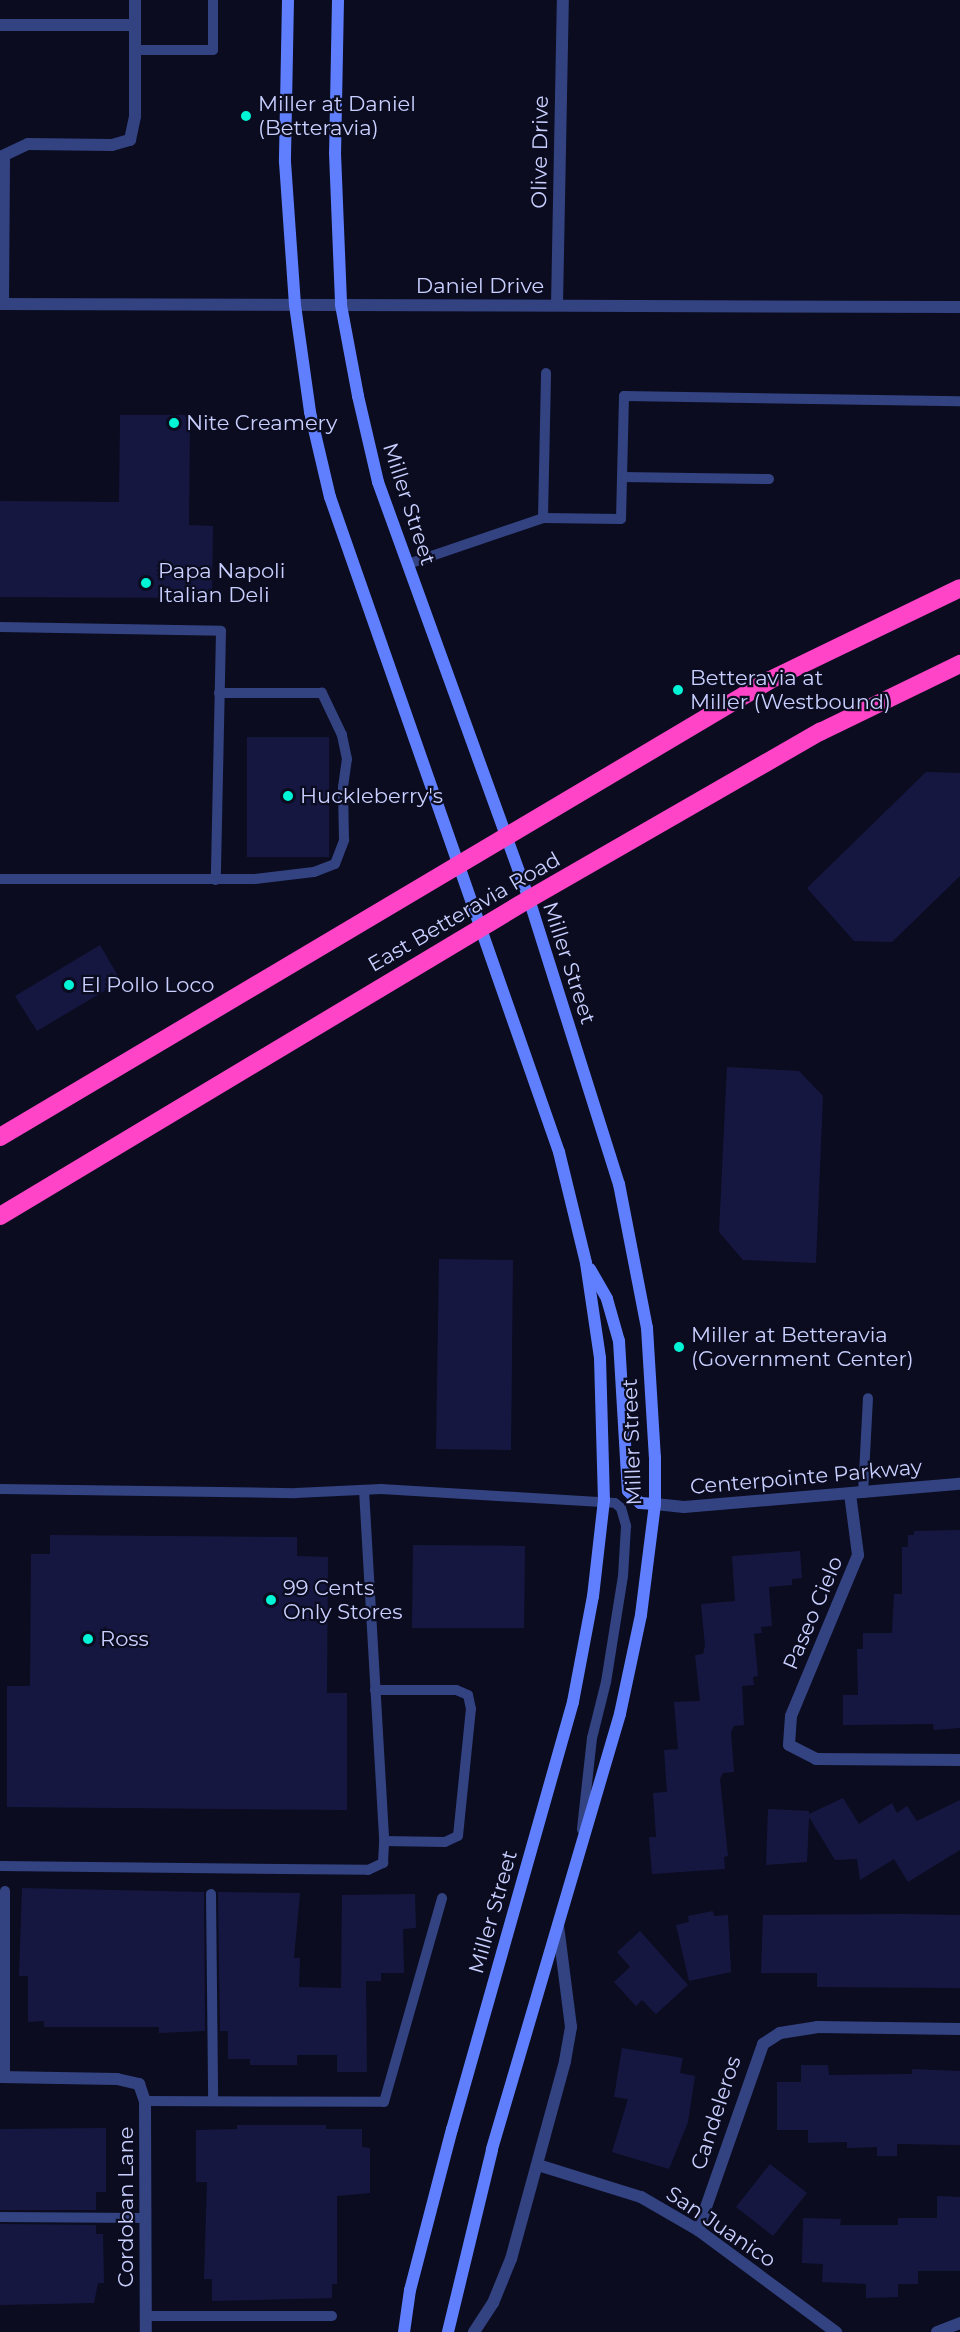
<!DOCTYPE html>
<style>
body{margin:0}
#map{position:relative;width:960px;height:2332px;overflow:hidden;background:#0b0c1f;font-family:Montserrat,sans-serif}
div>[style]{position:absolute}
.building>*{inset:0;background:#161741}
.lane>*{height:10px;margin:-5px;padding:0 5px;transform-origin:5px;border-radius:5px;background:#334281}
.street>*{height:12px;margin:-6px;padding:0 6px;transform-origin:6px;border-radius:6px;background:#334281}
.secondary>*{height:12px;margin:-6px;padding:0 6px;transform-origin:6px;border-radius:6px;background:#607fff}
.highway>*{height:18px;margin:-9px;padding:0 9px;transform-origin:9px;border-radius:9px;background:#ff44c7}
.dots>*{width:16px;height:16px;translate:-50% -50%;box-sizing:border-box;border:3px solid #0b0c1f;border-radius:50%}
span{translate:-50% -50%;white-space:nowrap;text-align:center;line-height:1.15;-webkit-text-stroke:4.5px #0b0c1f;paint-order:stroke}
.poi-label{font-size:21px;color:#c9cfff}
.left{translate:0 -50%;text-align:left}
.street-label{font-size:21px;color:#c9cfff}
</style>
<div id="map">
<div class="building">
<i style="clip-path:polygon(120px 415px,190px 415px,189px 525px,213px 526px,212px 598px,0 597px,0 501px,119px 502px)"></i>
<i style="clip-path:polygon(247px 737px,329px 737px,329px 857px,247px 857px)"></i>
<i style="clip-path:polygon(926px 772px,960px 773px,960px 876px,892px 942px,854px 941px,807px 888px)"></i>
<i style="clip-path:polygon(100px 945px,121px 981px,37px 1031px,15px 996px)"></i>
<i style="clip-path:polygon(727px 1067px,799px 1071px,823px 1096px,816px 1263px,743px 1260px,719px 1232px)"></i>
<i style="clip-path:polygon(439px 1259px,513px 1260px,511px 1450px,436px 1449px)"></i>
<i style="clip-path:polygon(960px 1530px,960px 1728px,934px 1730px,933px 1724px,843px 1725px,843px 1695px,858px 1695px,857px 1649px,863px 1649px,863px 1633px,892px 1633px,894px 1594px,902px 1594px,902px 1547px,908px 1547px,908px 1535px,914px 1535px,914px 1531px)"></i>
<i style="clip-path:polygon(50px 1535px,297px 1537px,297px 1556px,328px 1557px,327px 1693px,347px 1693px,347px 1810px,7px 1807px,7px 1686px,30px 1686px,31px 1554px,50px 1554px)"></i>
<i style="clip-path:polygon(413px 1545px,525px 1546px,524px 1628px,412px 1628px)"></i>
<i style="clip-path:polygon(800px 1551px,802px 1578px,792px 1579px,792px 1585px,769px 1587px,772px 1626px,761px 1627px,762px 1633px,754px 1634px,758px 1676px,753px 1677px,754px 1685px,742px 1686px,744px 1725px,734px 1726px,731px 1732px,734px 1772px,723px 1773px,720px 1779px,728px 1856px,724px 1857px,725px 1869px,652px 1874px,649px 1837px,656px 1837px,653px 1793px,667px 1792px,664px 1750px,678px 1749px,674px 1702px,700px 1701px,695px 1655px,703px 1654px,705px 1646px,701px 1604px,735px 1601px,732px 1556px)"></i>
<i style="clip-path:polygon(843px 1798px,859px 1824px,892px 1803px,897px 1813px,907px 1806px,917px 1821px,960px 1800px,960px 1850px,908px 1882px,894px 1859px,860px 1880px,857px 1859px,835px 1860px,809px 1817px,807px 1862px,766px 1865px,768px 1809px,809px 1811px,809px 1814px)"></i>
<i style="clip-path:polygon(22px 1888px,204px 1892px,205px 2031px,159px 2033px,159px 2027px,44px 2027px,44px 2021px,28px 2022px,28px 1976px,19px 1976px)"></i>
<i style="clip-path:polygon(218px 1892px,300px 1893px,294px 1958px,300px 1958px,299px 1987px,341px 1988px,342px 1895px,415px 1894px,416px 1928px,403px 1929px,404px 1973px,381px 1973px,381px 1981px,366px 1981px,367px 2072px,337px 2072px,337px 2055px,297px 2055px,297px 2065px,250px 2065px,250px 2059px,228px 2059px,228px 2031px,220px 2031px)"></i>
<i style="clip-path:polygon(713px 1911px,714px 1916px,728px 1915px,731px 1972px,689px 1981px,676px 1925px,689px 1922px,688px 1916px)"></i>
<i style="clip-path:polygon(900px 1914px,960px 1915px,960px 1988px,817px 1987px,817px 1973px,761px 1973px,763px 1915px)"></i>
<i style="clip-path:polygon(640px 1931px,688px 1985px,656px 2014px,642px 2000px,636px 2006px,614px 1982px,630px 1967px,617px 1952px)"></i>
<i style="clip-path:polygon(622px 2048px,683px 2058px,680px 2073px,695px 2076px,688px 2122px,669px 2169px,612px 2152px,628px 2099px,614px 2097px)"></i>
<i style="clip-path:polygon(801px 2065px,828px 2065px,829px 2075px,912px 2074px,912px 2069px,960px 2071px,960px 2145px,897px 2144px,897px 2156px,877px 2156px,877px 2147px,847px 2148px,847px 2142px,808px 2143px,808px 2130px,777px 2130px,777px 2082px,801px 2082px)"></i>
<i style="clip-path:polygon(237px 2125px,326px 2125px,326px 2129px,362px 2129px,362px 2147px,370px 2148px,370px 2193px,337px 2196px,337px 2284px,332px 2284px,332px 2298px,212px 2301px,212px 2279px,204px 2279px,207px 2182px,196px 2182px,196px 2130px,237px 2129px)"></i>
<i style="clip-path:polygon(106px 2128px,106px 2192px,96px 2192px,96px 2210px,0 2210px,0 2129px)"></i>
<i style="clip-path:polygon(770px 2164px,807px 2193px,773px 2236px,736px 2207px)"></i>
<i style="clip-path:polygon(937px 2196px,960px 2197px,960px 2271px,918px 2271px,918px 2284px,898px 2284px,898px 2297px,866px 2298px,866px 2284px,822px 2282px,823px 2264px,802px 2263px,803px 2218px,841px 2219px,840px 2225px,898px 2225px,898px 2218px,937px 2218px)"></i>
<i style="clip-path:polygon(0 2224px,96px 2225px,96px 2234px,103px 2234px,104px 2283px,98px 2283px,94px 2303px,0 2305px)"></i>
</div>
<div class="lane">
<i style="left:135px;top:50px;width:78px"></i>
<i style="left:213px;top:50px;width:50px;rotate:-90deg"></i>
<i style="left:622px;top:477px;width:147px;rotate:0.8deg"></i>
<i style="left:543px;top:518px;width:145px;rotate:-88.8deg"></i>
<i style="left:408px;top:564px;width:143px;rotate:-18.8deg"></i>
<i style="left:543px;top:518px;width:78px;rotate:0.7deg"></i>
<i style="left:621px;top:519px;width:123px;rotate:-88.6deg"></i>
<i style="left:624px;top:396px;width:336px;rotate:0.9deg"></i>
<i style="left:0;top:627px;width:221px;rotate:1deg"></i>
<i style="left:221px;top:631px;width:249px;rotate:91.2deg"></i>
<i style="left:0;top:879px;width:255px"></i>
<i style="left:255px;top:879px;width:59px;rotate:-6.8deg"></i>
<i style="left:314px;top:872px;width:22px;rotate:-21deg"></i>
<i style="left:335px;top:864px;width:26px;rotate:-69deg"></i>
<i style="left:344px;top:840px;width:53px;rotate:-91.1deg"></i>
<i style="left:343px;top:787px;width:28px;rotate:-82deg"></i>
<i style="left:347px;top:759px;width:25px;rotate:-102deg"></i>
<i style="left:342px;top:735px;width:47px;rotate:-115.5deg"></i>
<i style="left:322px;top:693px;width:103px;rotate:180deg"></i>
<i style="left:0;top:1489px;width:296px;rotate:0.8deg"></i>
<i style="left:296px;top:1493px;width:85px;rotate:-2.7deg"></i>
<i style="left:381px;top:1489px;width:234px;rotate:3.4deg"></i>
<i style="left:615px;top:1503px;width:8px;rotate:40deg"></i>
<i style="left:621px;top:1508px;width:19px;rotate:74deg"></i>
<i style="left:626px;top:1526px;width:50px;rotate:93.4deg"></i>
<i style="left:623px;top:1576px;width:107px;rotate:99.1deg"></i>
<i style="left:606px;top:1682px;width:58px;rotate:104deg"></i>
<i style="left:592px;top:1738px;width:92px;rotate:96.3deg"></i>
<i style="left:364px;top:1490px;width:352px;rotate:86.7deg"></i>
<i style="left:384px;top:1841px;width:61px;rotate:0.9deg"></i>
<i style="left:445px;top:1842px;width:14px;rotate:-25deg"></i>
<i style="left:458px;top:1836px;width:128px;rotate:-84.2deg"></i>
<i style="left:471px;top:1709px;width:14px;rotate:-102deg"></i>
<i style="left:468px;top:1695px;width:13px;rotate:-157deg"></i>
<i style="left:456px;top:1690px;width:81px;rotate:180deg"></i>
<i style="left:863px;top:1493px;width:95px;rotate:-87deg"></i>
<i style="left:0;top:1866px;width:368px;rotate:0.6deg"></i>
<i style="left:368px;top:1870px;width:17px;rotate:-25deg"></i>
<i style="left:383px;top:1863px;width:22px;rotate:-87deg"></i>
<i style="left:5px;top:1891px;width:186px;rotate:90deg"></i>
<i style="left:211px;top:1894px;width:207px;rotate:89.4deg"></i>
<i style="left:145px;top:2101px;width:239px;rotate:0.2deg"></i>
<i style="left:384px;top:2102px;width:212px;rotate:-74.1deg"></i>
<i style="left:0;top:2217px;width:145px;rotate:0.4deg"></i>
<i style="left:145px;top:2316px;width:187px"></i>
</div>
<div class="street">
<i style="left:0;top:25px;width:135px"></i>
<i style="left:0;top:157px;width:31px;rotate:-25deg"></i>
<i style="left:28px;top:144px;width:84px;rotate:0.7deg"></i>
<i style="left:112px;top:145px;width:19px;rotate:-16deg"></i>
<i style="left:130px;top:140px;width:25px;rotate:-78deg"></i>
<i style="left:135px;top:116px;width:116px;rotate:-90deg"></i>
<i style="left:0;top:304px;width:960px;rotate:0.18deg"></i>
<i style="left:3px;top:304px;width:147px;rotate:-89.6deg"></i>
<i style="left:557px;top:305px;width:305px;rotate:-88.9deg"></i>
<i style="left:850px;top:1494px;width:62px;rotate:82.5deg"></i>
<i style="left:858px;top:1555px;width:174px;rotate:112.6deg"></i>
<i style="left:791px;top:1716px;width:29px;rotate:94deg"></i>
<i style="left:789px;top:1745px;width:30px;rotate:27deg"></i>
<i style="left:816px;top:1759px;width:144px;rotate:0.4deg"></i>
<i style="left:655px;top:1504px;width:29px;rotate:6deg"></i>
<i style="left:684px;top:1507px;width:277px;rotate:-4.8deg"></i>
<i style="left:0;top:2077px;width:117px;rotate:1deg"></i>
<i style="left:117px;top:2079px;width:23px;rotate:13deg"></i>
<i style="left:139px;top:2084px;width:18px;rotate:71deg"></i>
<i style="left:145px;top:2101px;width:231px;rotate:89.8deg"></i>
<i style="left:538px;top:2165px;width:108px;rotate:17.3deg"></i>
<i style="left:641px;top:2197px;width:66px;rotate:30.1deg"></i>
<i style="left:698px;top:2230px;width:172px;rotate:36.5deg"></i>
<i style="left:698px;top:2230px;width:197px;rotate:-70.7deg"></i>
<i style="left:763px;top:2044px;width:20px;rotate:-33deg"></i>
<i style="left:780px;top:2033px;width:37px;rotate:-9deg"></i>
<i style="left:817px;top:2027px;width:143px;rotate:0.8deg"></i>
<i style="left:474px;top:2332px;width:35px;rotate:-57deg"></i>
<i style="left:493px;top:2303px;width:48px;rotate:-67.8deg"></i>
<i style="left:511px;top:2259px;width:205px;rotate:-74.7deg"></i>
<i style="left:565px;top:2061px;width:35px;rotate:-80deg"></i>
<i style="left:571px;top:2027px;width:103px;rotate:-97.3deg"></i>
<i style="left:937px;top:2332px;width:25px;rotate:-21deg"></i>
</div>
<div class="secondary">
<i style="left:288px;top:0;width:162px;rotate:91.1deg"></i>
<i style="left:285px;top:162px;width:143px;rotate:86deg"></i>
<i style="left:295px;top:305px;width:108px;rotate:82deg"></i>
<i style="left:310px;top:412px;width:87px;rotate:76.8deg"></i>
<i style="left:330px;top:497px;width:694px;rotate:70.73deg"></i>
<i style="left:559px;top:1152px;width:114px;rotate:76.3deg"></i>
<i style="left:586px;top:1263px;width:96px;rotate:81.6deg"></i>
<i style="left:600px;top:1358px;width:142px;rotate:88.4deg"></i>
<i style="left:604px;top:1500px;width:97px;rotate:96.5deg"></i>
<i style="left:593px;top:1596px;width:108px;rotate:100.7deg"></i>
<i style="left:573px;top:1702px;width:444px;rotate:105.8deg"></i>
<i style="left:452px;top:2129px;width:166px;rotate:104.6deg"></i>
<i style="left:410px;top:2290px;width:42px;rotate:98.1deg"></i>
<i style="left:338px;top:0;width:153px;rotate:91.1deg"></i>
<i style="left:335px;top:153px;width:152px;rotate:87.7deg"></i>
<i style="left:341px;top:305px;width:93px;rotate:79.4deg"></i>
<i style="left:358px;top:396px;width:88px;rotate:76.9deg"></i>
<i style="left:378px;top:482px;width:443px;rotate:70.1deg"></i>
<i style="left:529px;top:899px;width:299px;rotate:72.5deg"></i>
<i style="left:619px;top:1184px;width:147px;rotate:79deg"></i>
<i style="left:647px;top:1328px;width:129px;rotate:86.5deg"></i>
<i style="left:655px;top:1457px;width:47px;rotate:90deg"></i>
<i style="left:655px;top:1504px;width:112px;rotate:97.2deg"></i>
<i style="left:641px;top:1615px;width:101px;rotate:102deg"></i>
<i style="left:620px;top:1714px;width:454px;rotate:106.4deg"></i>
<i style="left:492px;top:2150px;width:187px;rotate:103.6deg"></i>
<i style="left:590px;top:1269px;width:34px;rotate:60deg"></i>
<i style="left:607px;top:1299px;width:44px;rotate:74.1deg"></i>
<i style="left:619px;top:1341px;width:150px;rotate:86.6deg"></i>
<i style="left:628px;top:1491px;width:17px;rotate:45deg"></i>
<i style="left:640px;top:1503px;width:15px;rotate:4deg"></i>
</div>
<div class="highway">
<i style="left:0;top:1137px;width:895px;rotate:-30.69deg"></i>
<i style="left:770px;top:680px;width:211px;rotate:-25.8deg"></i>
<i style="left:0;top:1216px;width:617px;rotate:-30.93deg"></i>
<i style="left:529px;top:899px;width:336px;rotate:-29.9deg"></i>
<i style="left:820px;top:732px;width:156px;rotate:-25.9deg"></i>
</div>
<div class="dots">
<i style="left:246px;top:116px;background:#00f4d6"></i>
<i style="left:174px;top:423px;background:#00f4d6"></i>
<i style="left:146px;top:583px;background:#00f4d6"></i>
<i style="left:678px;top:690px;background:#00f4d6"></i>
<i style="left:288px;top:796px;background:#00f4d6"></i>
<i style="left:69px;top:985px;background:#00f4d6"></i>
<i style="left:679px;top:1347px;background:#00f4d6"></i>
<i style="left:271px;top:1600px;background:#00f4d6"></i>
<i style="left:88px;top:1639px;background:#00f4d6"></i>
</div>
<div class="poi-label">
<span class="left" style="left:258px;top:116px">Miller at Daniel<br>(Betteravia)</span>
<span class="left" style="left:186px;top:423px">Nite Creamery</span>
<span class="left" style="left:158px;top:583px">Papa Napoli<br>Italian Deli</span>
<span class="left" style="left:690px;top:690px">Betteravia at<br>Miller (Westbound)</span>
<span class="left" style="left:300px;top:796px">Huckleberry's</span>
<span class="left" style="left:81px;top:985px">El Pollo Loco</span>
<span class="left" style="left:691px;top:1347px">Miller at Betteravia<br>(Government Center)</span>
<span class="left" style="left:283px;top:1600px">99 Cents<br>Only Stores</span>
<span class="left" style="left:100px;top:1639px">Ross</span>
</div>
<div class="street-label">
<span style="left:540px;top:152px;rotate:-89deg">Olive Drive</span>
<span style="left:480px;top:286px">Daniel Drive</span>
<span style="left:409px;top:504px;rotate:72deg">Miller Street</span>
<span style="left:464px;top:912px;rotate:-30deg">East Betteravia Road</span>
<span style="left:569px;top:963px;rotate:72deg">Miller Street</span>
<span style="left:632px;top:1442px;rotate:-92deg">Miller Street</span>
<span style="left:806px;top:1477px;rotate:-5deg">Centerpointe Parkway</span>
<span style="left:813px;top:1613px;rotate:-67deg">Paseo Cielo</span>
<span style="left:493px;top:1912px;rotate:-74deg">Miller Street</span>
<span style="left:716px;top:2113px;rotate:-72deg">Candeleros</span>
<span style="left:126px;top:2207px;rotate:-90deg">Cordoban Lane</span>
<span style="left:721px;top:2227px;rotate:34deg">San Juanico</span>
</div>
</div>
